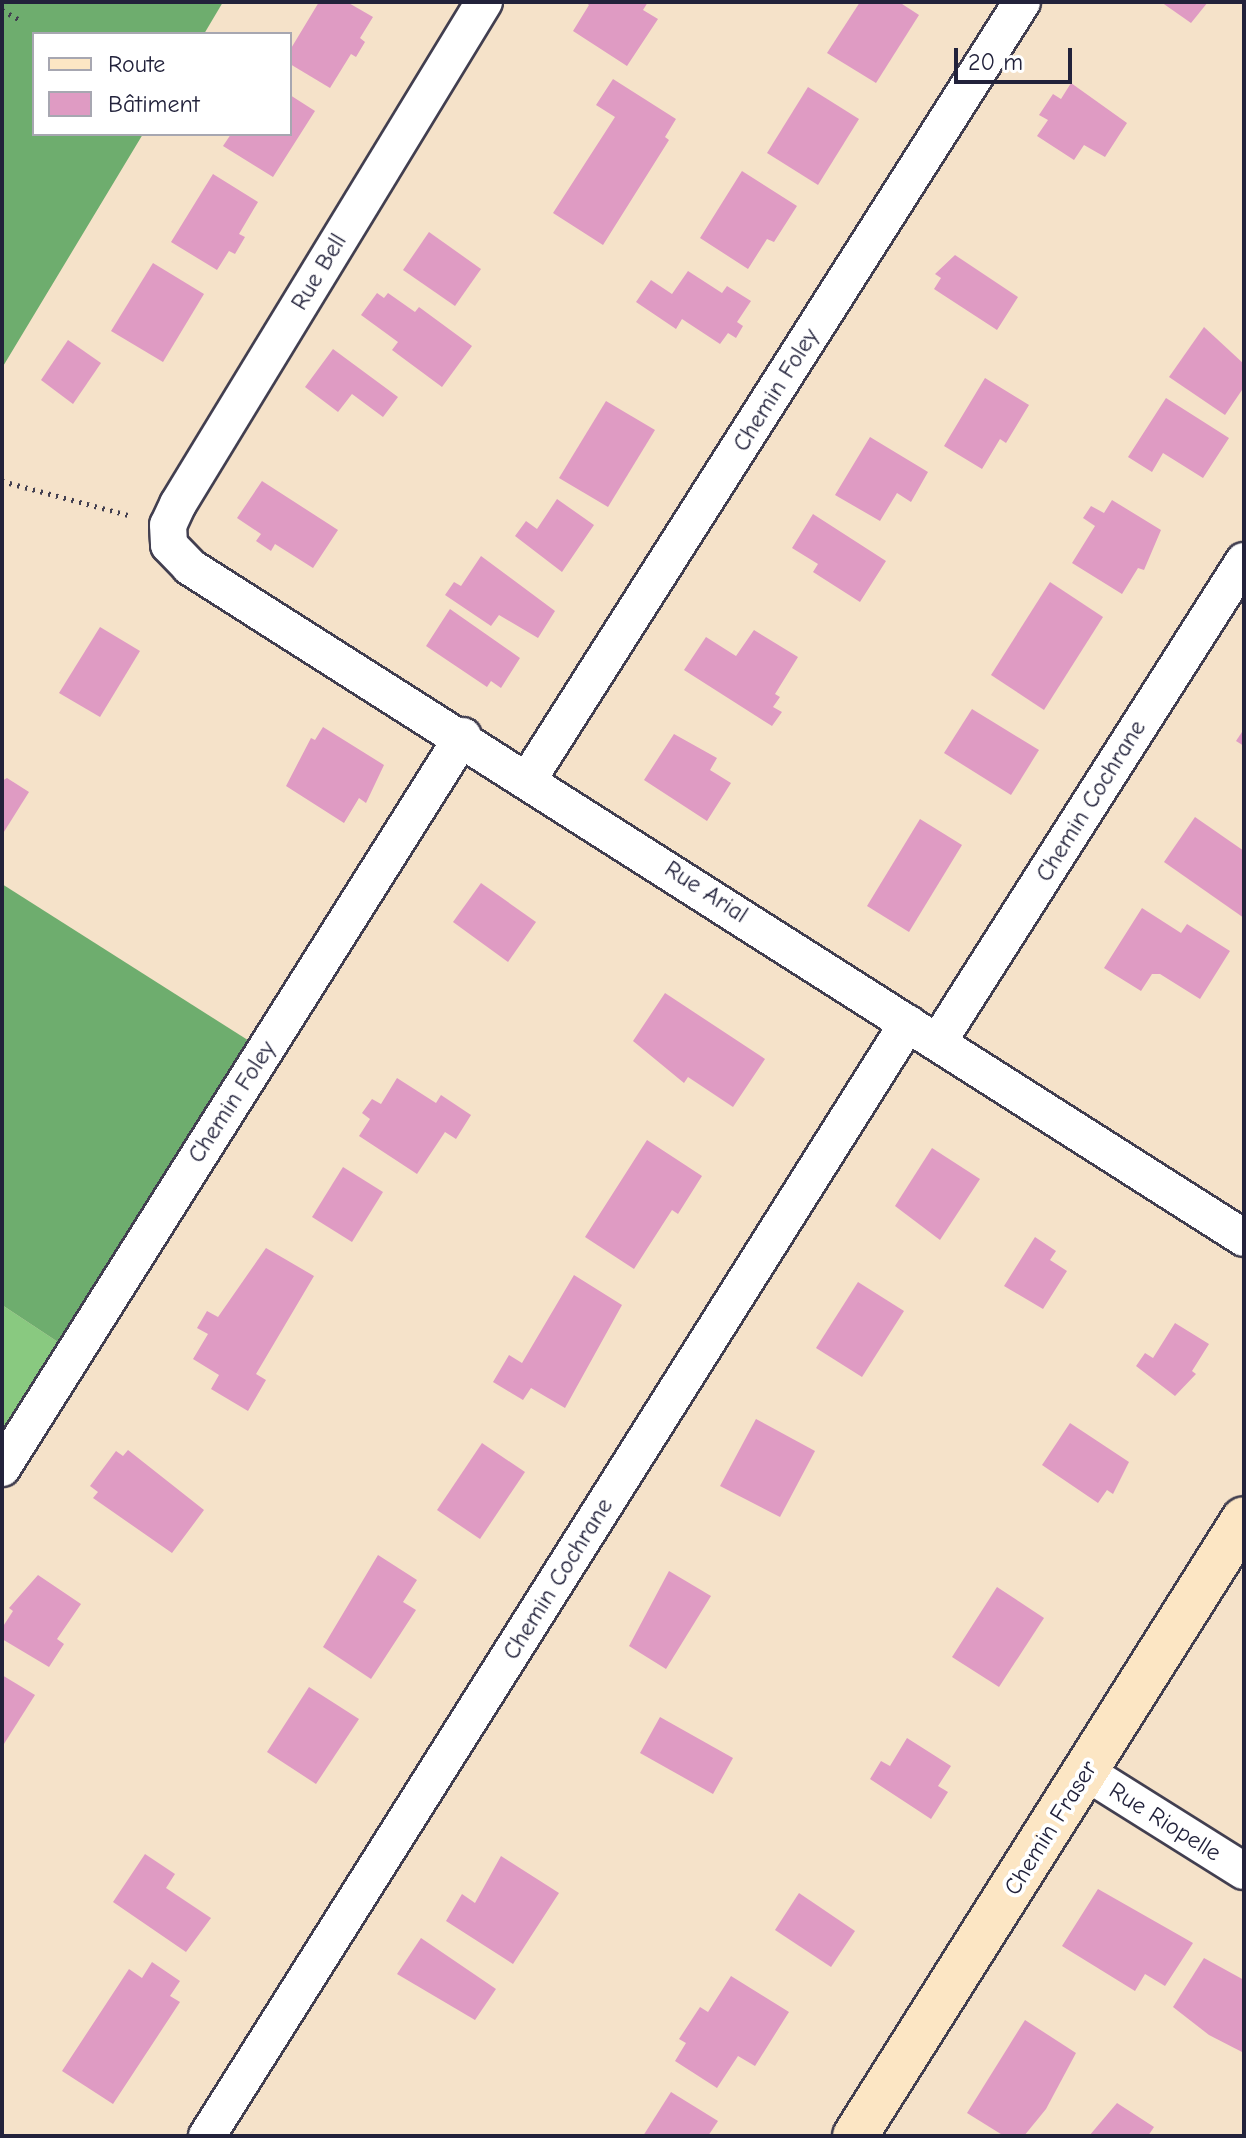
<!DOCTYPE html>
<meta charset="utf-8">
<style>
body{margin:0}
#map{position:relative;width:1246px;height:2138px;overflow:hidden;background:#f5e2c9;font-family:"Comic Neue",sans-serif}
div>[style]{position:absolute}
.green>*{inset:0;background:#89c980}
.forest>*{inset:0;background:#6ead6e}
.building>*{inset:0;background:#df9bc3}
.path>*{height:5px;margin-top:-2.5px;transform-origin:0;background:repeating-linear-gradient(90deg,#423f50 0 2px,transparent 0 8px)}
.roads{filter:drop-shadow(2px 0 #423f50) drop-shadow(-2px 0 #423f50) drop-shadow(0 2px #423f50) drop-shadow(0 -2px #423f50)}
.street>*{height:36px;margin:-18px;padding:0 18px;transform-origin:18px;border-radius:18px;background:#fff}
.secondary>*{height:44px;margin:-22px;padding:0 22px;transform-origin:22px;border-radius:22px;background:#fce6c4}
span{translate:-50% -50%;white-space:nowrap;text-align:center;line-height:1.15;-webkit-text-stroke:8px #fff;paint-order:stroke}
.street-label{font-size:24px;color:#22223b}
.frame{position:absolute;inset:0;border:4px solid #22223b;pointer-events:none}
.legend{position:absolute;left:32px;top:32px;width:260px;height:104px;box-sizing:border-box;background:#fff;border:2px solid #a7a7b1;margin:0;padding:10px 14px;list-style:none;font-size:24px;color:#22223b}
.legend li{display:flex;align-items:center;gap:16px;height:40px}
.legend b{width:40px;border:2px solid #a7a7b1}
.scale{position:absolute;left:954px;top:48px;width:118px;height:36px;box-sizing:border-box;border:4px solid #22223b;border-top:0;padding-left:10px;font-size:24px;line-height:28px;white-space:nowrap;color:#22223b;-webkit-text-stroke:6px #fff;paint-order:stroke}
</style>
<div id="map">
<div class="green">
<i style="clip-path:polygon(2px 1305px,73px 1352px,2px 1468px)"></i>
</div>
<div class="forest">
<i style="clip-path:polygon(2px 2px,223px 2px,204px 34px,34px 34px,34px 134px,143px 134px,2px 368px)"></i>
<i style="clip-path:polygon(2px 884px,265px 1051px,73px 1352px,2px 1305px)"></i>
</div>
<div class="building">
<i style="clip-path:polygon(319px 2px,347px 2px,373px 17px,360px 38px,365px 42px,356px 57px,351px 54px,330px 88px,290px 64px,290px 50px)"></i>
<i style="clip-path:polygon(585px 2px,648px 2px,643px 10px,658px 19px,627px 66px,573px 31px,589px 5px)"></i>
<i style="clip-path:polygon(860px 2px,899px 2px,919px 15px,876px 83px,827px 53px)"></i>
<i style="clip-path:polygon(1161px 2px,1208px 2px,1191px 23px)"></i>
<i style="clip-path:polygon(613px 79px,676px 119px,665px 137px,669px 140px,603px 245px,553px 213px,615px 117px,596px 105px)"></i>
<i style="clip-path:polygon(1071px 83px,1127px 123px,1105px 157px,1084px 145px,1074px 160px,1037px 136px,1048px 120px,1039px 115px,1053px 94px,1061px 99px)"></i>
<i style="clip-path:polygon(808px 87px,859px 119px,818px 185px,767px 153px)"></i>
<i style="clip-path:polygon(290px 95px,315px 111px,273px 177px,223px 146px,231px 134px,290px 134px)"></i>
<i style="clip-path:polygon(742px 171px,797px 206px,774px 242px,767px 239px,748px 269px,700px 238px)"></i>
<i style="clip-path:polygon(213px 174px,258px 202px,239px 234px,245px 237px,235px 254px,229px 251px,217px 270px,171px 242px)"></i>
<i style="clip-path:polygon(429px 232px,481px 269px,455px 306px,403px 270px)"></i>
<i style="clip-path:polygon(955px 255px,1018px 297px,997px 330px,934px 289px,941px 278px,935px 274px)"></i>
<i style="clip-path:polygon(153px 263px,204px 294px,163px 362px,111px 331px)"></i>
<i style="clip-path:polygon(688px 271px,722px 293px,727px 286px,751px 301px,737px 322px,743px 326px,736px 338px,728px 333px,720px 344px,682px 319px,676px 329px,636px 302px,651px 280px,672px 294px)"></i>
<i style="clip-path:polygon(377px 293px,384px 298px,388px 293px,415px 312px,419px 307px,472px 346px,442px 387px,392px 350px,398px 342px,361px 315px)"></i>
<i style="clip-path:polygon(1204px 327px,1244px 364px,1244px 387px,1225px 415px,1169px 377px)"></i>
<i style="clip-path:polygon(68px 340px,101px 363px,73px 404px,41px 380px)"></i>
<i style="clip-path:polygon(333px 349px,398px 397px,383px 417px,352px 394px,338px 412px,305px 387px)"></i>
<i style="clip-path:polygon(985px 378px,1029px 405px,1006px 443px,1000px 439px,982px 469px,944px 446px)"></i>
<i style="clip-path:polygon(1166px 398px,1229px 438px,1203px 478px,1163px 453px,1152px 472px,1128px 457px)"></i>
<i style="clip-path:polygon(606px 401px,655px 430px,608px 507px,559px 478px)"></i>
<i style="clip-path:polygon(870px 437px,928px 472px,911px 502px,897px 493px,880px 521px,835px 495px)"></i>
<i style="clip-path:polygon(262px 481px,338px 530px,313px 568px,275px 544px,271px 551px,256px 541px,261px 534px,237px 518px)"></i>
<i style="clip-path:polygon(557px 499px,594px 525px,562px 572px,515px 536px,526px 521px,537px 529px)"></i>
<i style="clip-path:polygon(1112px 500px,1161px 530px,1144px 570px,1138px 568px,1122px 594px,1072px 563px,1095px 526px,1083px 518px,1091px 506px,1104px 513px)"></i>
<i style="clip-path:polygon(813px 514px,886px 561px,860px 602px,813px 572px,818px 564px,792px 548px)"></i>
<i style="clip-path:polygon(481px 556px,555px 611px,538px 638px,499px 615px,491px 626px,445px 595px,454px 582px,461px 586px)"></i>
<i style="clip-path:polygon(1050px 582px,1103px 617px,1044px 710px,991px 675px)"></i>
<i style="clip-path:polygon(450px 609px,520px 658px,501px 688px,491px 681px,487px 687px,426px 646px)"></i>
<i style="clip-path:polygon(100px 627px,140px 651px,100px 717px,59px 693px)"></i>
<i style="clip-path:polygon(754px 630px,798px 657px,775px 694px,780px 697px,773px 707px,782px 712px,772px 726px,684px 670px,706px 637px,736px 656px)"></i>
<i style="clip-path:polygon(972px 709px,1039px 750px,1011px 795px,944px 753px)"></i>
<i style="clip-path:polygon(323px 727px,384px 765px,366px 803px,359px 798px,344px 823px,286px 786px,311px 738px,315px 740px)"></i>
<i style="clip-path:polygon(1244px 729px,1244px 746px,1236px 741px)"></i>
<i style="clip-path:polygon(674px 734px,717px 758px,710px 770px,731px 783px,707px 821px,644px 780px)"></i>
<i style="clip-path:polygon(7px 778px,29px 792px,2px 835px,2px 781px)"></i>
<i style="clip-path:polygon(1195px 817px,1244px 851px,1244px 918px,1164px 862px)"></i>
<i style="clip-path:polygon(920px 819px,962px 845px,909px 932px,867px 906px)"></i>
<i style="clip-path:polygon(481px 883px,536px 922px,508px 962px,453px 922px)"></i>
<i style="clip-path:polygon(1142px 908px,1181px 933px,1187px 924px,1230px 951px,1200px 999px,1160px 974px,1152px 974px,1141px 991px,1104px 968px)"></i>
<i style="clip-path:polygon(665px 993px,765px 1059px,733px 1107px,688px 1077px,684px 1083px,633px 1041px)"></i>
<i style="clip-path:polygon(397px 1078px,436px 1103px,441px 1095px,471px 1115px,456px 1139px,445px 1132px,417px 1174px,359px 1136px,370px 1119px,362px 1113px,372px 1099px,381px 1104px)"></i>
<i style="clip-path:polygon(647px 1140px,702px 1176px,678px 1214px,672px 1210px,634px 1269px,585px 1237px)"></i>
<i style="clip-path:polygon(932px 1148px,980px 1179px,940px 1240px,895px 1206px)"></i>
<i style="clip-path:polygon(343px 1167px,383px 1192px,352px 1242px,312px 1217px)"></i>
<i style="clip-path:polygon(1035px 1237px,1056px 1251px,1050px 1260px,1067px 1271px,1043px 1309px,1004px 1286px)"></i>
<i style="clip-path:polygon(266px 1248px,314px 1276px,256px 1374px,266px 1380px,248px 1411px,211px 1389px,219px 1375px,193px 1359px,208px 1334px,197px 1328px,207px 1311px,218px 1317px)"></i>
<i style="clip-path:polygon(574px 1275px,622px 1305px,565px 1408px,531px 1388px,523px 1400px,493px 1382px,509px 1355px,522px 1363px)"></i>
<i style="clip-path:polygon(858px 1282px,904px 1311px,862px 1377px,816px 1348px)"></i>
<i style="clip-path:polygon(1175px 1323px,1209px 1344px,1192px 1371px,1196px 1374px,1175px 1396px,1136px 1366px,1145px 1353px,1153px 1358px)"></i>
<i style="clip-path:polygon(756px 1419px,815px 1451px,780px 1517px,720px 1486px)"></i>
<i style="clip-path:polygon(1070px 1423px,1129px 1462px,1113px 1494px,1107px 1490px,1098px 1503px,1042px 1465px)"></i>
<i style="clip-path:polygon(482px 1443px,525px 1472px,480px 1539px,437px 1510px)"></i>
<i style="clip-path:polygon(128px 1450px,204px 1510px,172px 1553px,93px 1498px,98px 1492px,90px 1486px,116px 1451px,123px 1456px)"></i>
<i style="clip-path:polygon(378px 1555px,417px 1580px,403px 1602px,416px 1610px,371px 1679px,323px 1647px)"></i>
<i style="clip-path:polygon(669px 1571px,711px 1596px,666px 1669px,629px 1646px)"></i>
<i style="clip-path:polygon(38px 1575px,81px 1604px,57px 1639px,64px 1644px,49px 1667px,2px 1639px,2px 1628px,13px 1611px,9px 1608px)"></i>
<i style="clip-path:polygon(997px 1587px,1044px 1618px,999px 1687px,952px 1657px)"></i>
<i style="clip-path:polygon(2px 1675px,35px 1695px,2px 1747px)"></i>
<i style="clip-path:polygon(309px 1687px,359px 1719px,316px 1784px,267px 1752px)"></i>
<i style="clip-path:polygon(660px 1717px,733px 1758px,713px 1794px,640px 1753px)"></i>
<i style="clip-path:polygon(907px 1738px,951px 1766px,938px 1786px,948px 1792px,931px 1819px,870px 1779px,881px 1761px,890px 1766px)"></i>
<i style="clip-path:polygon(145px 1854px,175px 1874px,166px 1888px,211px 1918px,186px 1952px,113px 1902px)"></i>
<i style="clip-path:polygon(501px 1856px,559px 1893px,513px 1964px,446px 1921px,462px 1894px,475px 1903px)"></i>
<i style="clip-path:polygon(1098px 1889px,1193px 1943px,1165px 1986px,1145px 1974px,1135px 1991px,1062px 1946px)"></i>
<i style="clip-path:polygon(799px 1893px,855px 1931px,831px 1967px,775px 1930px)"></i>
<i style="clip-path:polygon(421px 1938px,496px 1989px,475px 2020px,397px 1974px)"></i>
<i style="clip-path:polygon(1204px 1958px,1244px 1980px,1244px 2053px,1209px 2035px,1173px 2007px)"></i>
<i style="clip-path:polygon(152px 1962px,180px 1981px,170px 1996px,180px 2002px,113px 2104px,62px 2071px,129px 1969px,142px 1978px)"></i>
<i style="clip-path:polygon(731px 1976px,789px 2012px,755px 2066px,738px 2056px,717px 2088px,675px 2061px,686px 2043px,679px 2039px,700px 2007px,708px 2012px)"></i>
<i style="clip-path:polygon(1025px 2020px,1076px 2053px,1046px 2109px,1024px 2136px,1004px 2136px,967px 2113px)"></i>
<i style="clip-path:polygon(671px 2092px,718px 2121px,708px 2136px,643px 2136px)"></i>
<i style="clip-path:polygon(1117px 2103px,1154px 2127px,1148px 2136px,1089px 2136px)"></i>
</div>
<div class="path">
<i style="left:2px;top:10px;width:23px;rotate:29deg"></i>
<i style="left:2px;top:481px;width:135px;rotate:15.1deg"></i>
</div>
<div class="roads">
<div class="street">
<i style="left:484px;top:2px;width:588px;rotate:121.36deg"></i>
<i style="left:178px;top:504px;width:23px;rotate:115deg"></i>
<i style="left:168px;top:525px;width:20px;rotate:87deg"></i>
<i style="left:169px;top:545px;width:30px;rotate:46deg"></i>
<i style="left:190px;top:567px;width:1249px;rotate:32.48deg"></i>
<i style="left:529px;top:778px;width:919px;rotate:-57.57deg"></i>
<i style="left:938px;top:1042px;width:570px;rotate:-57.54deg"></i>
<i style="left:2px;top:1468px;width:865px;rotate:-57.8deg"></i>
<i style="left:1086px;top:1772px;width:186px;rotate:32.1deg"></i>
<i style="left:207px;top:2136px;width:1315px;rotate:-57.8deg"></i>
</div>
<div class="secondary">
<i style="left:855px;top:2136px;width:729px;rotate:-57.77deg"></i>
</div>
</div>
<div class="street-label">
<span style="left:319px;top:272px;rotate:-59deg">Rue Bell</span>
<span style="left:776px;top:390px;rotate:-58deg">Chemin Foley</span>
<span style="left:1091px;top:801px;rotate:-58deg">Chemin Cochrane</span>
<span style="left:706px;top:892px;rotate:33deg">Rue Arial</span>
<span style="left:232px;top:1102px;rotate:-57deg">Chemin Foley</span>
<span style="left:558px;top:1579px;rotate:-58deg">Chemin Cochrane</span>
<span style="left:1165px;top:1822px;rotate:32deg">Rue Riopelle</span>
<span style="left:1051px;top:1828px;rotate:-58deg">Chemin Fraser</span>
</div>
<div class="frame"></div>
<ul class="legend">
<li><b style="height:10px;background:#fce6c4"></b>Route</li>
<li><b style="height:22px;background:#df9bc3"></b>Bâtiment</li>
</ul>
<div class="scale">20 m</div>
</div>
